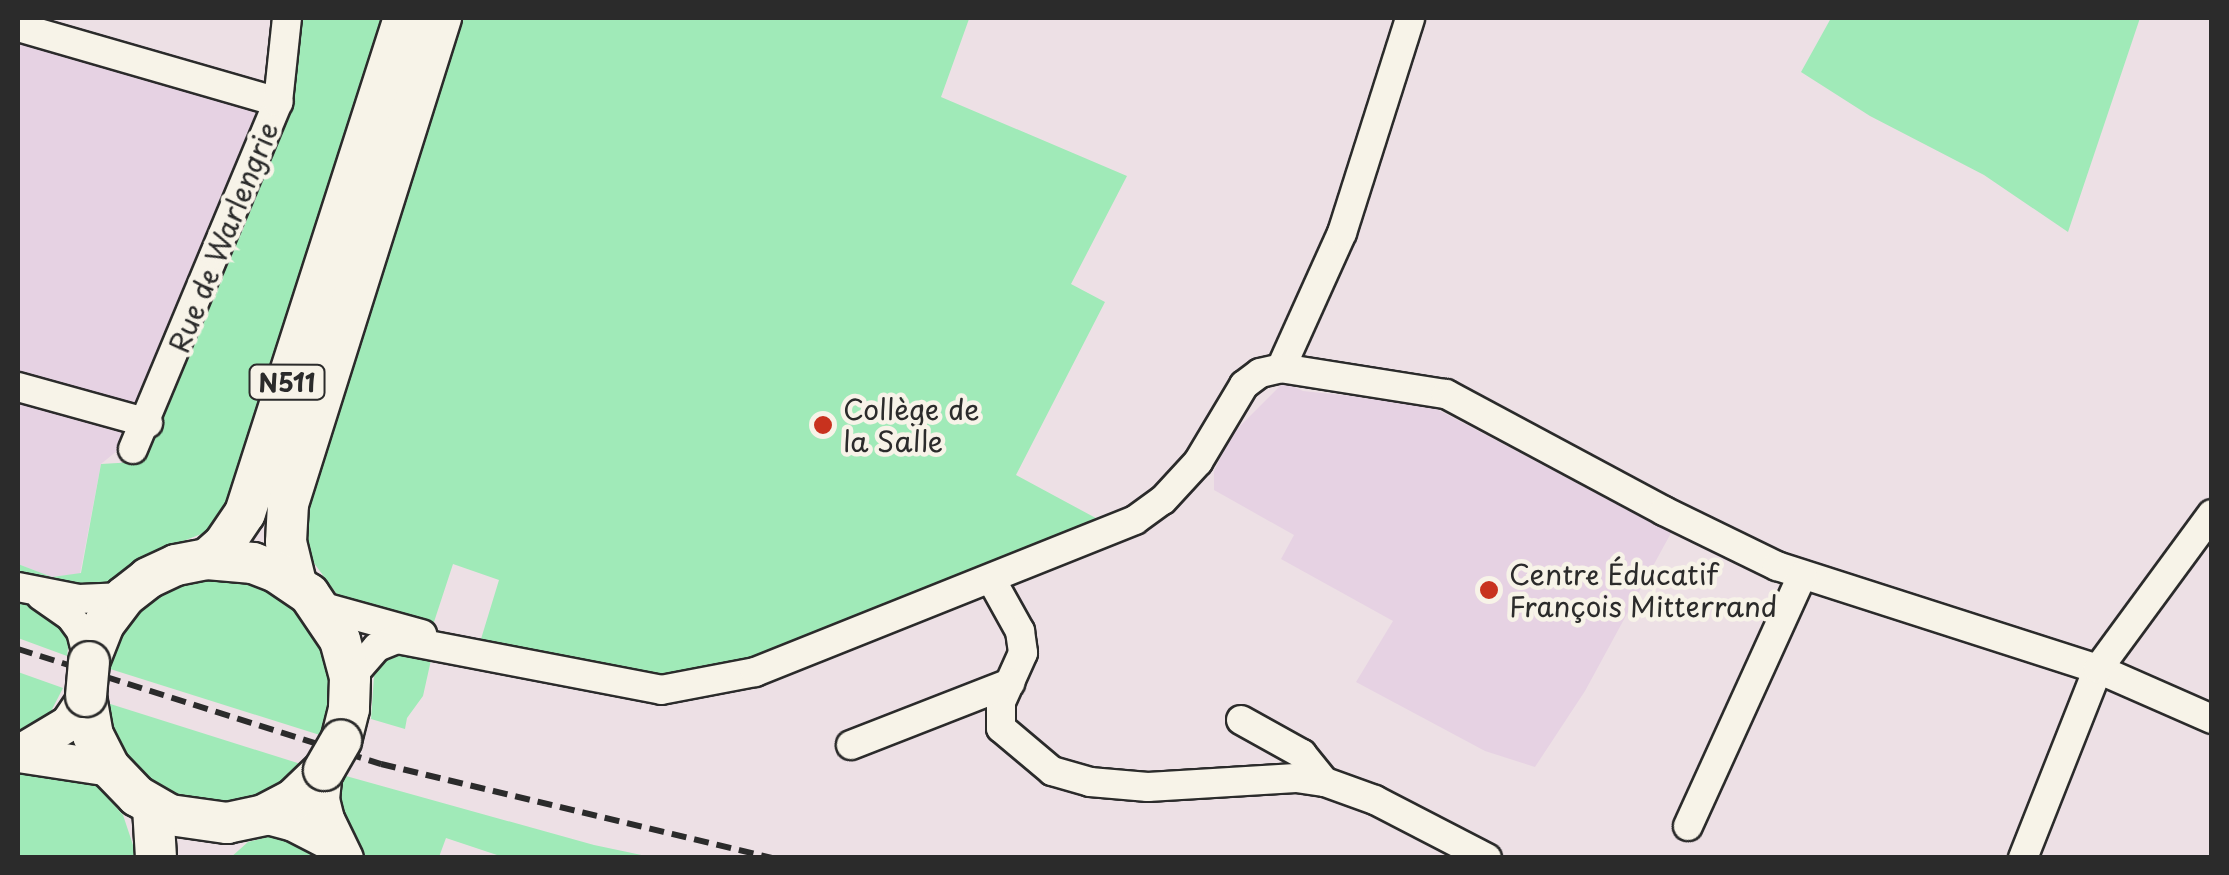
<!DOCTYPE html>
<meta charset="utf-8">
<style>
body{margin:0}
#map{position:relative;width:2229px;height:875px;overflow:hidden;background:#ede0e5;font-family:"Playpen Sans",sans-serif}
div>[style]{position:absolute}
.built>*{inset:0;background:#e6d2e3}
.green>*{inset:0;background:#a0eab8}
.roads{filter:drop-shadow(2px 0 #2b2b2b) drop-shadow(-2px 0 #2b2b2b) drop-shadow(0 2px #2b2b2b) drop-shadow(0 -2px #2b2b2b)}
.minor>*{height:28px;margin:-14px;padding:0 14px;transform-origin:14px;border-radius:14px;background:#f7f3e8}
.major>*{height:35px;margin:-17.5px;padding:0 17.5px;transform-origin:17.5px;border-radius:17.5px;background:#f7f3e8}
.highway>*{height:40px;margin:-20px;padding:0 20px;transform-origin:20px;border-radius:20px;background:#f7f3e8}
.rail>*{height:6px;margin-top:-3px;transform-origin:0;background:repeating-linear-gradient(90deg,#2b2b2b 0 15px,transparent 0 23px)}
.bridges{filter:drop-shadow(2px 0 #2b2b2b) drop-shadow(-2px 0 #2b2b2b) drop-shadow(0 2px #2b2b2b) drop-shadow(0 -2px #2b2b2b)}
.highway-bridge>*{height:40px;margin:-20px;padding:0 20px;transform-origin:20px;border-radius:20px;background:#f7f3e8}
.dots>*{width:28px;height:28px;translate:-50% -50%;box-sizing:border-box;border:5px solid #f7f3e8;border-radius:50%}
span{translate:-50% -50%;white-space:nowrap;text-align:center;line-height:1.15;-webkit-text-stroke:9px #f7f3e8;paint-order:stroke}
.shield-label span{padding:2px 8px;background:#f7f3e8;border:2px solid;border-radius:8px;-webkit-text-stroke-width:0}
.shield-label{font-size:25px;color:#2b2b2b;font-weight:700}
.street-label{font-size:28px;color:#2b2b2b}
.poi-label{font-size:28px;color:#2b2b2b}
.left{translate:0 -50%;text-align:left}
.frame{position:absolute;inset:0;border:20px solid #2b2b2b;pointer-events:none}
</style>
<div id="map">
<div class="built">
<i style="clip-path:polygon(18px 35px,255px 106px,261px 121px,135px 436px,101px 464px,80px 574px,52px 577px,18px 564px)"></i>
<i style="clip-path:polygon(1284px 382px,1303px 391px,1427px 404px,1671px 533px,1585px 691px,1535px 767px,1485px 751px,1356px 682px,1393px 621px,1281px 559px,1294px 535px,1214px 490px,1214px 471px,1232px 434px)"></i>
</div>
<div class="green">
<i style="clip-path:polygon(296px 18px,386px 18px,234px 507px,209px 531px,168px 547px,110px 582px,76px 587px,18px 576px,18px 564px,52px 577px,81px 573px,101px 464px,135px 462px)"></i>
<i style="clip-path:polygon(461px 18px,969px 19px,941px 97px,1127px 176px,1071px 284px,1105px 302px,1016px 475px,1105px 523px,740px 665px,673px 677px,627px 675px,481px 639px,499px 580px,453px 564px,433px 625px,339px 597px,308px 555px,300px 509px)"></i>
<i style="clip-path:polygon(1831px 18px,2140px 18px,2068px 232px,1984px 175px,1870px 116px,1801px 72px)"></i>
<i style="clip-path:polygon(210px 575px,260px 584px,301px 610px,326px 650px,333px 692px,323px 736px,107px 668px,113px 647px,135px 610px,165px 588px)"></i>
<i style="clip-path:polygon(18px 599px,38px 604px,38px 612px,61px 629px,69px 640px,67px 656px,18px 638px)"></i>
<i style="clip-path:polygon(408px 652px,431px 660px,423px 696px,407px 718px,405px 729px,371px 719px,374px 676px,381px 663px)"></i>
<i style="clip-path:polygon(18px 672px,63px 688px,46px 721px,18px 736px)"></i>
<i style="clip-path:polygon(104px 702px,304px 765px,290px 779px,252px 802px,194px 805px,143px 780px,117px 744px)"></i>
<i style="clip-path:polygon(18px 770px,91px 779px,123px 815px,137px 857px,18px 858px)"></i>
<i style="clip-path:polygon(346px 776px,594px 845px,651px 857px,503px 857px,446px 838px,439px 857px,365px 857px,347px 831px,337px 795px)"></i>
<i style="clip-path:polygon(279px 834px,321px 853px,317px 858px,230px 858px,248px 842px)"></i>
</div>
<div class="roads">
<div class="minor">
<i style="left:18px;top:27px;width:271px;rotate:16.1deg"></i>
<i style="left:1281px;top:368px;width:148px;rotate:-65.7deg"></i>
<i style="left:1342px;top:233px;width:225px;rotate:-72.4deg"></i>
<i style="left:18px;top:387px;width:135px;rotate:15.5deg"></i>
<i style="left:133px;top:449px;width:376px;rotate:-67.3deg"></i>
<i style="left:278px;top:102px;width:84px;rotate:-83.9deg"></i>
<i style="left:991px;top:579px;width:60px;rotate:60.9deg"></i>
<i style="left:1020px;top:631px;width:22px;rotate:82deg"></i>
<i style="left:1023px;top:653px;width:54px;rotate:114.2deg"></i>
<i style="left:1001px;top:702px;width:26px;rotate:90deg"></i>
<i style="left:1001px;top:728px;width:67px;rotate:40.1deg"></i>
<i style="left:1052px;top:771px;width:40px;rotate:16deg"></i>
<i style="left:1090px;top:782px;width:58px;rotate:4.9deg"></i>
<i style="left:1148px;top:787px;width:148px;rotate:-3.5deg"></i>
<i style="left:1296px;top:778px;width:29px;rotate:8deg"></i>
<i style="left:1325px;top:782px;width:53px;rotate:19.8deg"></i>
<i style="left:1375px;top:800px;width:126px;rotate:27.4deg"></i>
<i style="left:18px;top:587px;width:62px;rotate:11.1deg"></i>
<i style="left:79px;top:599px;width:45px;rotate:-2.5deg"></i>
<i style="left:41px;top:596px;width:35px;rotate:35deg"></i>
<i style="left:70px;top:616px;width:19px;rotate:54deg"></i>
<i style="left:81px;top:631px;width:32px;rotate:76deg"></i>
<i style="left:320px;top:606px;width:106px;rotate:15.4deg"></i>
<i style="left:350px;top:678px;width:41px;rotate:-48.9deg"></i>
<i style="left:377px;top:647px;width:22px;rotate:-22deg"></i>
<i style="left:397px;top:639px;width:269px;rotate:10.9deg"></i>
<i style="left:661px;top:690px;width:96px;rotate:-10.8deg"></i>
<i style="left:755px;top:672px;width:409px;rotate:-21.8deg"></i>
<i style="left:1135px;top:520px;width:34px;rotate:-36deg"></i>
<i style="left:1163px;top:500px;width:52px;rotate:-47.4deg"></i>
<i style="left:1198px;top:462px;width:90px;rotate:-59.1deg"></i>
<i style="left:1244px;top:385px;width:20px;rotate:-37deg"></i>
<i style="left:1260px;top:373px;width:22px;rotate:-13deg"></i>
<i style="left:1281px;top:368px;width:167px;rotate:9deg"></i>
<i style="left:1446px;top:394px;width:247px;rotate:28.2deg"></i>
<i style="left:1664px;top:511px;width:126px;rotate:26deg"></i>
<i style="left:1777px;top:566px;width:337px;rotate:17.8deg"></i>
<i style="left:2098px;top:669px;width:124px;rotate:23.7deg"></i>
<i style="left:1241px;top:720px;width:70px;rotate:29.1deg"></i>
<i style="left:1302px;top:754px;width:36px;rotate:51deg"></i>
<i style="left:851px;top:745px;width:171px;rotate:-21.3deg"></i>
<i style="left:1688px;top:826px;width:275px;rotate:-65.5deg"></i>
<i style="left:2023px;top:858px;width:203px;rotate:-68.4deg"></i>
<i style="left:2098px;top:669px;width:192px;rotate:-53.7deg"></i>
</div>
<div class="major">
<i style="left:18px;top:753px;width:58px;rotate:-31deg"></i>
<i style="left:68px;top:723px;width:32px;rotate:-56deg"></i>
<i style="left:18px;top:754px;width:93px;rotate:8.7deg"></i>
<i style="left:324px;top:770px;width:29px;rotate:96deg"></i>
<i style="left:321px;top:799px;width:21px;rotate:76deg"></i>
<i style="left:326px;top:819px;width:43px;rotate:64deg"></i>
<i style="left:264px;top:815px;width:28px;rotate:15deg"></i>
<i style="left:291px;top:822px;width:48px;rotate:27.1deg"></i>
</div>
<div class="highway">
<i style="left:207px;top:559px;width:23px;rotate:-41deg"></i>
<i style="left:224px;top:544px;width:37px;rotate:-56deg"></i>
<i style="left:245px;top:513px;width:520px;rotate:-72.19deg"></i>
<i style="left:296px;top:583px;width:42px;rotate:-103.7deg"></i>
<i style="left:286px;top:542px;width:38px;rotate:-87deg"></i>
<i style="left:288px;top:504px;width:510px;rotate:-72.53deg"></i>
<i style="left:89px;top:662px;width:41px;rotate:-68.5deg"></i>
<i style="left:104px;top:624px;width:34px;rotate:-53deg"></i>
<i style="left:124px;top:597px;width:31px;rotate:-38deg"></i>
<i style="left:148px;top:578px;width:31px;rotate:-25deg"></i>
<i style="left:176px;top:565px;width:32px;rotate:-11deg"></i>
<i style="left:207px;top:559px;width:46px;rotate:5deg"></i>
<i style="left:253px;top:563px;width:25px;rotate:21deg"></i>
<i style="left:276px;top:572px;width:40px;rotate:34deg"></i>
<i style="left:309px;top:594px;width:55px;rotate:56deg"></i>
<i style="left:340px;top:640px;width:39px;rotate:75deg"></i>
<i style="left:350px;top:678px;width:31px;rotate:92deg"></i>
<i style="left:349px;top:709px;width:33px;rotate:104deg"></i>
<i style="left:86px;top:696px;width:40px;rotate:80deg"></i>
<i style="left:93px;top:735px;width:37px;rotate:63deg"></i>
<i style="left:110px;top:768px;width:39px;rotate:46deg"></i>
<i style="left:137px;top:796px;width:38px;rotate:30deg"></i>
<i style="left:170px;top:815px;width:58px;rotate:8deg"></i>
<i style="left:227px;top:823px;width:38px;rotate:-12deg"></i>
<i style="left:264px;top:815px;width:34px;rotate:-28deg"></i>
<i style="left:294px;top:799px;width:42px;rotate:-44deg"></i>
<i style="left:153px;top:807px;width:51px;rotate:86.6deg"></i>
</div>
</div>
<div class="rail">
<i style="left:18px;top:649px;width:381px;rotate:17.6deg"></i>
<i style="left:381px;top:764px;width:404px;rotate:13.5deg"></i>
</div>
<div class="bridges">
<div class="highway-bridge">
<i style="left:86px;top:696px;width:34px;rotate:-85deg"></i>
<i style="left:324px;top:770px;width:34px;rotate:-60deg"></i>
</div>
</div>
<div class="dots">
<i style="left:823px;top:425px;background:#c8321e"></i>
<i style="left:1489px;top:590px;background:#c8321e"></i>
</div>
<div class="shield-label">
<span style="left:287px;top:382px">N511</span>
</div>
<div class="street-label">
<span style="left:223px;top:237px;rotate:-68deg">Rue de Warlengrie</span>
</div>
<div class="poi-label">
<span class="left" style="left:843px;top:425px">Collège de<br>la Salle</span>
<span class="left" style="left:1509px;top:590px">Centre Éducatif<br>François Mitterrand</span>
</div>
<div class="frame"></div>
</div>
